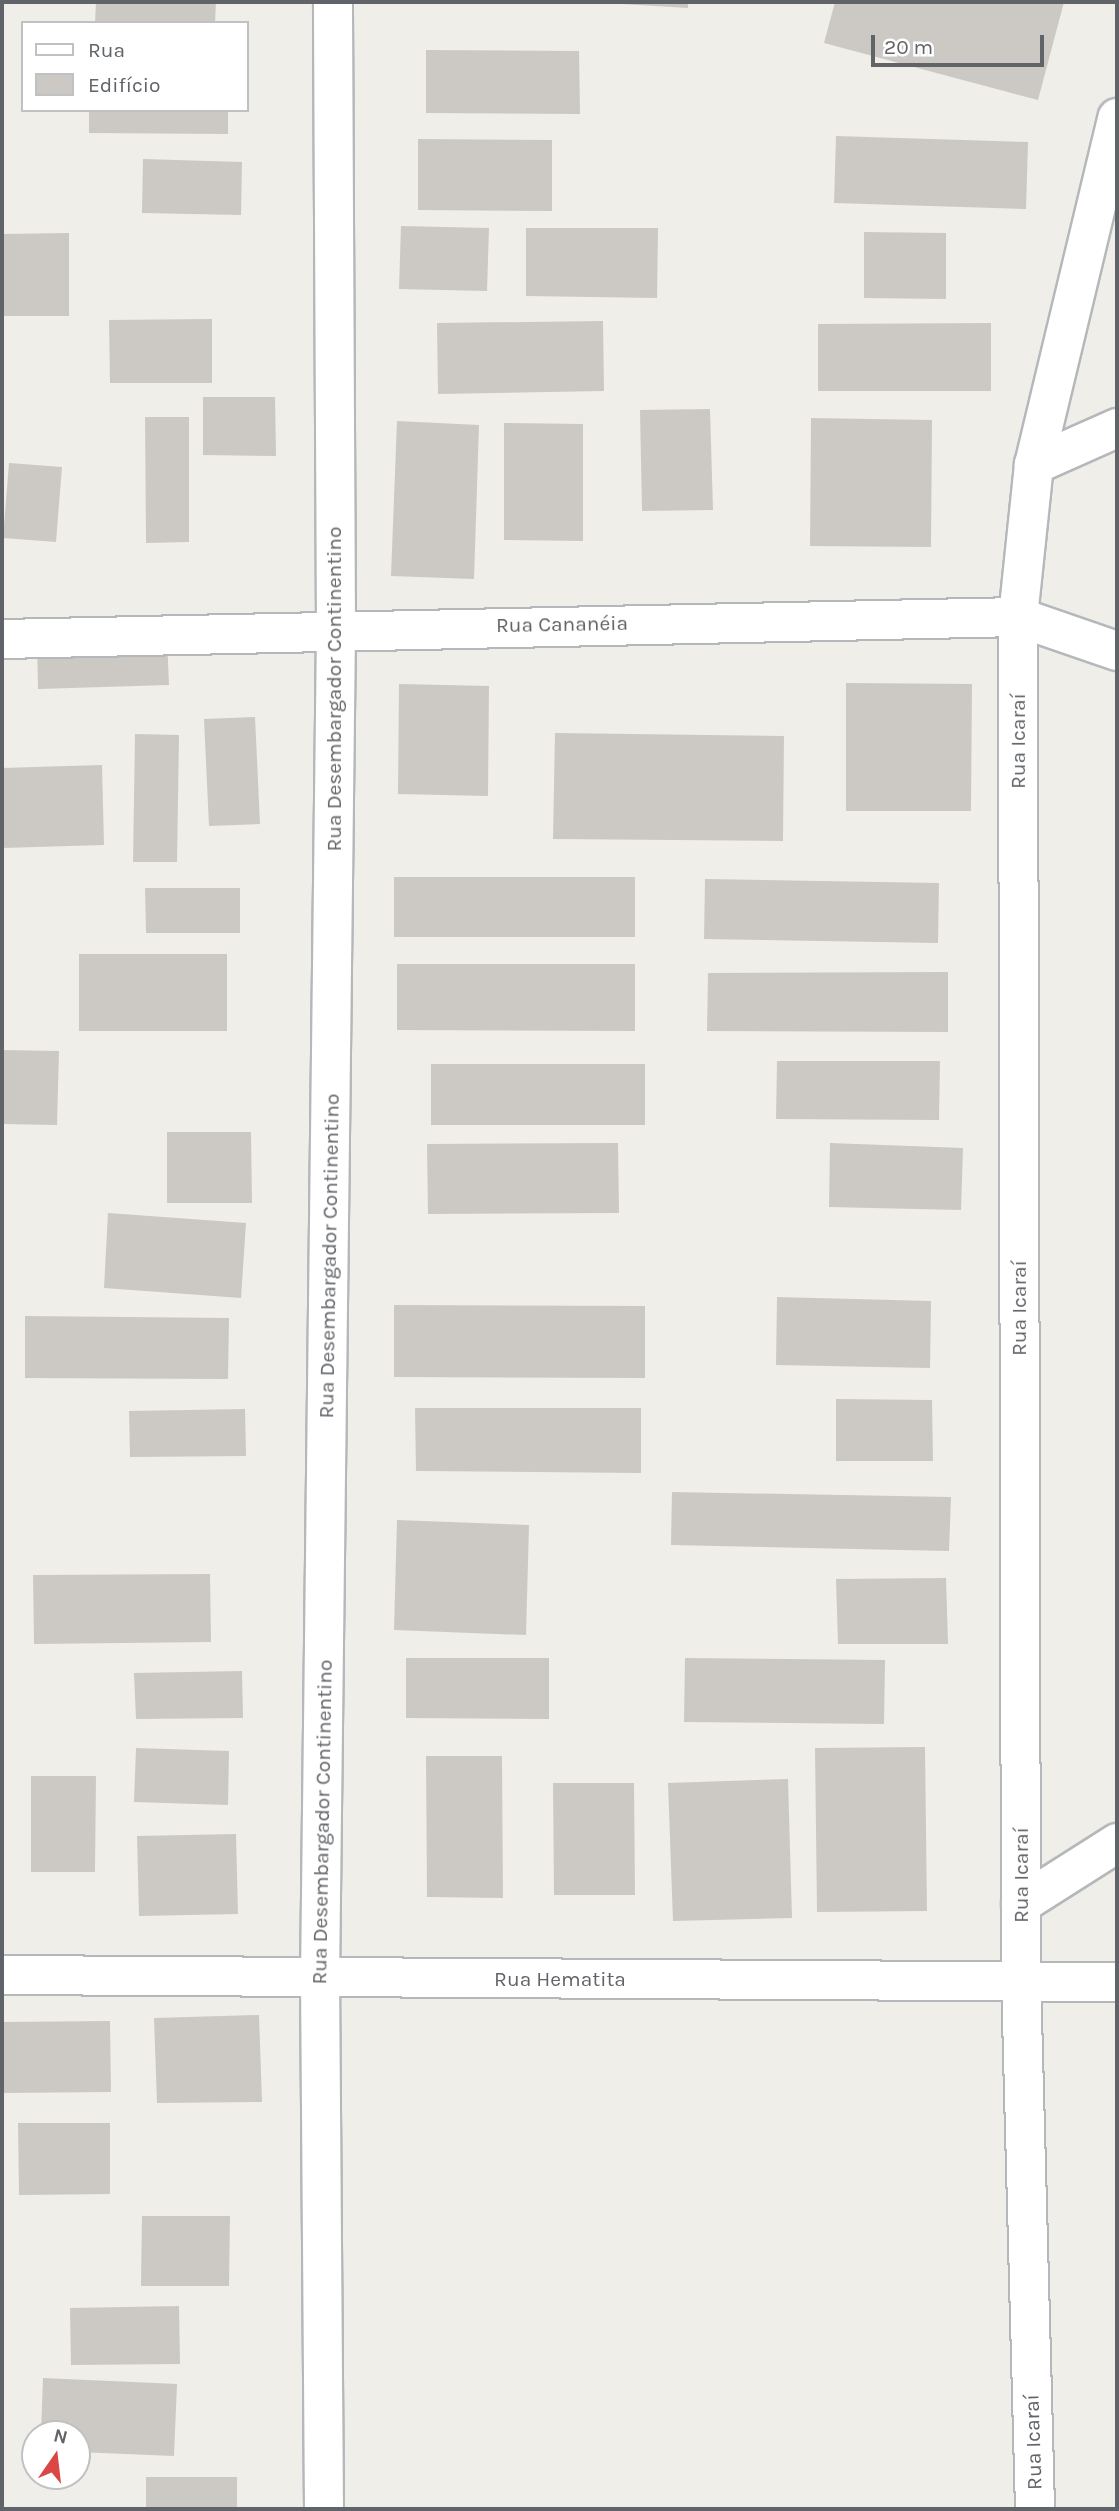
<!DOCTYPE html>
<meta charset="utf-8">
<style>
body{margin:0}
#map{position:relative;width:1119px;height:2511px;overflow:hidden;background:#f0eee9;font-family:Karla,sans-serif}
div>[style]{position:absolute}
.building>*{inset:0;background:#ccc9c5}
.roads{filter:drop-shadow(2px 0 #b5b8bb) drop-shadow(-2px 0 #b5b8bb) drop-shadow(0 2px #b5b8bb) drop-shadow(0 -2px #b5b8bb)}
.minor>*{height:38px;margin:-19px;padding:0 19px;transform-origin:19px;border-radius:19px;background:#fff}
span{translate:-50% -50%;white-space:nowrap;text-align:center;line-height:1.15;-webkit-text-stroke:6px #fff;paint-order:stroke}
.street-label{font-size:21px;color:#606367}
.frame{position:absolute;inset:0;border:4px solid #606367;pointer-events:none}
.legend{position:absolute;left:21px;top:21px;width:228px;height:91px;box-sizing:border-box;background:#fff;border:2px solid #bfc1c2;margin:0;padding:9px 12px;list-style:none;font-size:21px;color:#606367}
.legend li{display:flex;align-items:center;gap:14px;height:35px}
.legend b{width:35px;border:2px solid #bfc1c2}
.north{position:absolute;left:21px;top:2420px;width:70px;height:70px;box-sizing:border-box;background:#fff;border:2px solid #bfc1c2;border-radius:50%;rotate:14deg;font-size:19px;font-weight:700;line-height:28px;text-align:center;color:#606367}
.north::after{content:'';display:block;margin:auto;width:24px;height:32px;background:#da4745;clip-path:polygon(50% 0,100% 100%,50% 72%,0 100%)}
.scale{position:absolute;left:871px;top:35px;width:173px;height:32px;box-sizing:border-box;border:4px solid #606367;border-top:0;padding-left:9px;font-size:21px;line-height:24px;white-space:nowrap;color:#606367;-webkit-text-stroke:5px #fff;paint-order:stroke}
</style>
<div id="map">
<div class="building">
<i style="clip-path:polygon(96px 2px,216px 2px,215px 23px,95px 23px)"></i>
<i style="clip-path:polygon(589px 2px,688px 2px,688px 8px)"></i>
<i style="clip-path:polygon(835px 2px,1064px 2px,1038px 100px,824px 43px)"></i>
<i style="clip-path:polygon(426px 50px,579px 51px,580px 114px,426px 113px)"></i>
<i style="clip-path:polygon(89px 110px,228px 110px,228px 134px,89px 133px)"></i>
<i style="clip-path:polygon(836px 136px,1028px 142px,1026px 209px,834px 203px)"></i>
<i style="clip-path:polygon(418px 139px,552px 140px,552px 211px,418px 210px)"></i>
<i style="clip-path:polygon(143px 159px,242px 162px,241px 215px,142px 213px)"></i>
<i style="clip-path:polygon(401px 226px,489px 228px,487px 291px,399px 289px)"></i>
<i style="clip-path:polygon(526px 228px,658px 228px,657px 298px,526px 296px)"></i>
<i style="clip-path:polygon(864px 232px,946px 233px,946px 299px,864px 298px)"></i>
<i style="clip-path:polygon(69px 233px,69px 316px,2px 316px,2px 234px)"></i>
<i style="clip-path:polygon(212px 319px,212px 383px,110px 383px,109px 320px)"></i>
<i style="clip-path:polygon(603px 321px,604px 391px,438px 394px,437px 323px)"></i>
<i style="clip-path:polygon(991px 323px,991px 391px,818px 391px,818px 324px)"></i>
<i style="clip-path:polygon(203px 397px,275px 397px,276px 456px,203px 455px)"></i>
<i style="clip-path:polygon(710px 409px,713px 510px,642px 511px,640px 410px)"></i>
<i style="clip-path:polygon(145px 417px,189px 417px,189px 542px,146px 543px)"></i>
<i style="clip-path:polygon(811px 418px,932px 420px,931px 547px,810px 546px)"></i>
<i style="clip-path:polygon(397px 421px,479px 425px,474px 579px,391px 576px)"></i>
<i style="clip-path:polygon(504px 423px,583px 424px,583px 541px,504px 540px)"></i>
<i style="clip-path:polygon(9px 463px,62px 467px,56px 542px,3px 538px)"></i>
<i style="clip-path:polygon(167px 639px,169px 685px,38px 689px,37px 642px)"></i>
<i style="clip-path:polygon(846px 683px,972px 684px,971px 811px,846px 811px)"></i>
<i style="clip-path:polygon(399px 684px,489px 686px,488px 796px,398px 794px)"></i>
<i style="clip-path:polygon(255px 717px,260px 824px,209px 826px,204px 719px)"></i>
<i style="clip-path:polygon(555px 733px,784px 736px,783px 841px,553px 839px)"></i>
<i style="clip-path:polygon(135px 734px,179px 735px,177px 862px,133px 862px)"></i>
<i style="clip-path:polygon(102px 765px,104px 845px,2px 848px,2px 768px)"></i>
<i style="clip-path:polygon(394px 877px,635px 877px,635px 937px,394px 937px)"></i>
<i style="clip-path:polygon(705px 879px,939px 883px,938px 943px,704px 939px)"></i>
<i style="clip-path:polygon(145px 888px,240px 888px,240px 933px,146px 933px)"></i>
<i style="clip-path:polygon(79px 954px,227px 954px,227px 1031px,79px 1031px)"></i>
<i style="clip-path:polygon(397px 964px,635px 964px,635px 1031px,397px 1030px)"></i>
<i style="clip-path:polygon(948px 972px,948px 1032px,707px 1031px,708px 973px)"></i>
<i style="clip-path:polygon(2px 1050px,59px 1051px,57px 1125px,2px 1124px)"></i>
<i style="clip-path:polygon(777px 1061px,940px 1061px,939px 1120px,776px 1119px)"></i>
<i style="clip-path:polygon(431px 1064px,645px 1064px,645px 1125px,431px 1125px)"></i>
<i style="clip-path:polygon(167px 1132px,251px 1132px,252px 1203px,167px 1203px)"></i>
<i style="clip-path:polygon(618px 1143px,619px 1213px,428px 1214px,427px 1144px)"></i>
<i style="clip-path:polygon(830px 1143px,963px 1148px,961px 1210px,829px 1207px)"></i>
<i style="clip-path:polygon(108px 1213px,246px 1223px,241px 1298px,104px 1288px)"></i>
<i style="clip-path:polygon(777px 1297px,931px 1301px,930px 1368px,776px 1365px)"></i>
<i style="clip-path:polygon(394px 1305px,645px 1306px,645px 1378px,394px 1377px)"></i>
<i style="clip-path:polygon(25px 1316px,229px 1318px,228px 1379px,25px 1378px)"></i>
<i style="clip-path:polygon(836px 1399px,932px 1400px,933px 1461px,836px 1461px)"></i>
<i style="clip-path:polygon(415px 1408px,641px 1408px,641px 1473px,416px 1471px)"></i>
<i style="clip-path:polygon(245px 1409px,246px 1456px,130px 1457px,129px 1411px)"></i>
<i style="clip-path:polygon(672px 1492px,951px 1497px,949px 1551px,671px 1545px)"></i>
<i style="clip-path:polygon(397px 1520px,529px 1525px,526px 1635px,394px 1630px)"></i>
<i style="clip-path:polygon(210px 1574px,211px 1642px,34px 1644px,33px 1575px)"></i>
<i style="clip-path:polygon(946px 1578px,948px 1644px,838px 1644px,836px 1579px)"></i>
<i style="clip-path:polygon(406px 1658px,549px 1658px,549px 1719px,406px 1718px)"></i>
<i style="clip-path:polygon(685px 1658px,885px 1660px,884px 1724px,684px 1722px)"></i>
<i style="clip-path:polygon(242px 1671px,243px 1718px,136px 1719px,134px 1673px)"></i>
<i style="clip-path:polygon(925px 1747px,927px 1911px,817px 1912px,815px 1748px)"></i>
<i style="clip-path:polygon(136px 1748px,229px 1751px,228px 1805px,134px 1802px)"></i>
<i style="clip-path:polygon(426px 1756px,502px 1756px,503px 1898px,427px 1897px)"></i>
<i style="clip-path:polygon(31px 1776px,96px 1776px,95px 1872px,31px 1872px)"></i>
<i style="clip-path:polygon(788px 1779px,792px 1918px,673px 1921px,668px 1783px)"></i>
<i style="clip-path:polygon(553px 1783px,634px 1783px,635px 1895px,554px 1895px)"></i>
<i style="clip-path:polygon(236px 1834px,238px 1914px,139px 1916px,137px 1836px)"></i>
<i style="clip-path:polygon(259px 2015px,262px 2102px,157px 2103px,154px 2018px)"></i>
<i style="clip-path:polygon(110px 2021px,111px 2092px,2px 2093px,2px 2022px)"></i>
<i style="clip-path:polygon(18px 2123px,110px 2123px,110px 2194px,19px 2195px)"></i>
<i style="clip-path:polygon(142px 2216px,230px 2216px,229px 2286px,141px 2286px)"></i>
<i style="clip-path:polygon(179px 2306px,180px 2364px,71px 2365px,70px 2308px)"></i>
<i style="clip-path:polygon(43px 2378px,177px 2384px,174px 2456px,77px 2452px,77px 2434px,41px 2434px)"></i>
<i style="clip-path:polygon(146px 2477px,237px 2477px,237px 2509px,146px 2509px)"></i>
</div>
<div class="roads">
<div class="minor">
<i style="left:1034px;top:465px;width:91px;rotate:-24deg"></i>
<i style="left:2px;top:639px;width:1016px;rotate:-1.24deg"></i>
<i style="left:1018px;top:617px;width:105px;rotate:19deg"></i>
<i style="left:1021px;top:1904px;width:114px;rotate:-32.4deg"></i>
<i style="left:2px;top:1975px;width:1115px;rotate:0.36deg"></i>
<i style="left:324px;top:2509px;width:530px;rotate:-90.43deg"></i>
<i style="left:320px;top:1979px;width:1352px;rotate:-89.32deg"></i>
<i style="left:336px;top:627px;width:625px;rotate:-90.28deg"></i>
<i style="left:1035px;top:2509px;width:530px;rotate:-91.51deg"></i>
<i style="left:1021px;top:1979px;width:1362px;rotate:-90.13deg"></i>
<i style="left:1018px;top:617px;width:153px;rotate:-84deg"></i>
<i style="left:1034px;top:465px;width:357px;rotate:-76.5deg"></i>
</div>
</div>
<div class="street-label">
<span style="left:562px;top:624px;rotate:-1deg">Rua Cananéia</span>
<span style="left:334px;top:689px;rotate:-90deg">Rua Desembargador Continentino</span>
<span style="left:1018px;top:741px;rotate:-90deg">Rua Icaraí</span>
<span style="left:329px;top:1256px;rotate:-89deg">Rua Desembargador Continentino</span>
<span style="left:1019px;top:1308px;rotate:-90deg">Rua Icaraí</span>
<span style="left:322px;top:1822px;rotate:-89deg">Rua Desembargador Continentino</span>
<span style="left:1021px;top:1875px;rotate:-90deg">Rua Icaraí</span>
<span style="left:560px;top:1979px">Rua Hematita</span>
<span style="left:1033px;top:2442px;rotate:-92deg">Rua Icaraí</span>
</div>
<div class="frame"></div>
<ul class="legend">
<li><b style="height:9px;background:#fff"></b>Rua</li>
<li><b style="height:19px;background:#ccc9c5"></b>Edifício</li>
</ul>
<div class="north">N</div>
<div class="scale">20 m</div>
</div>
